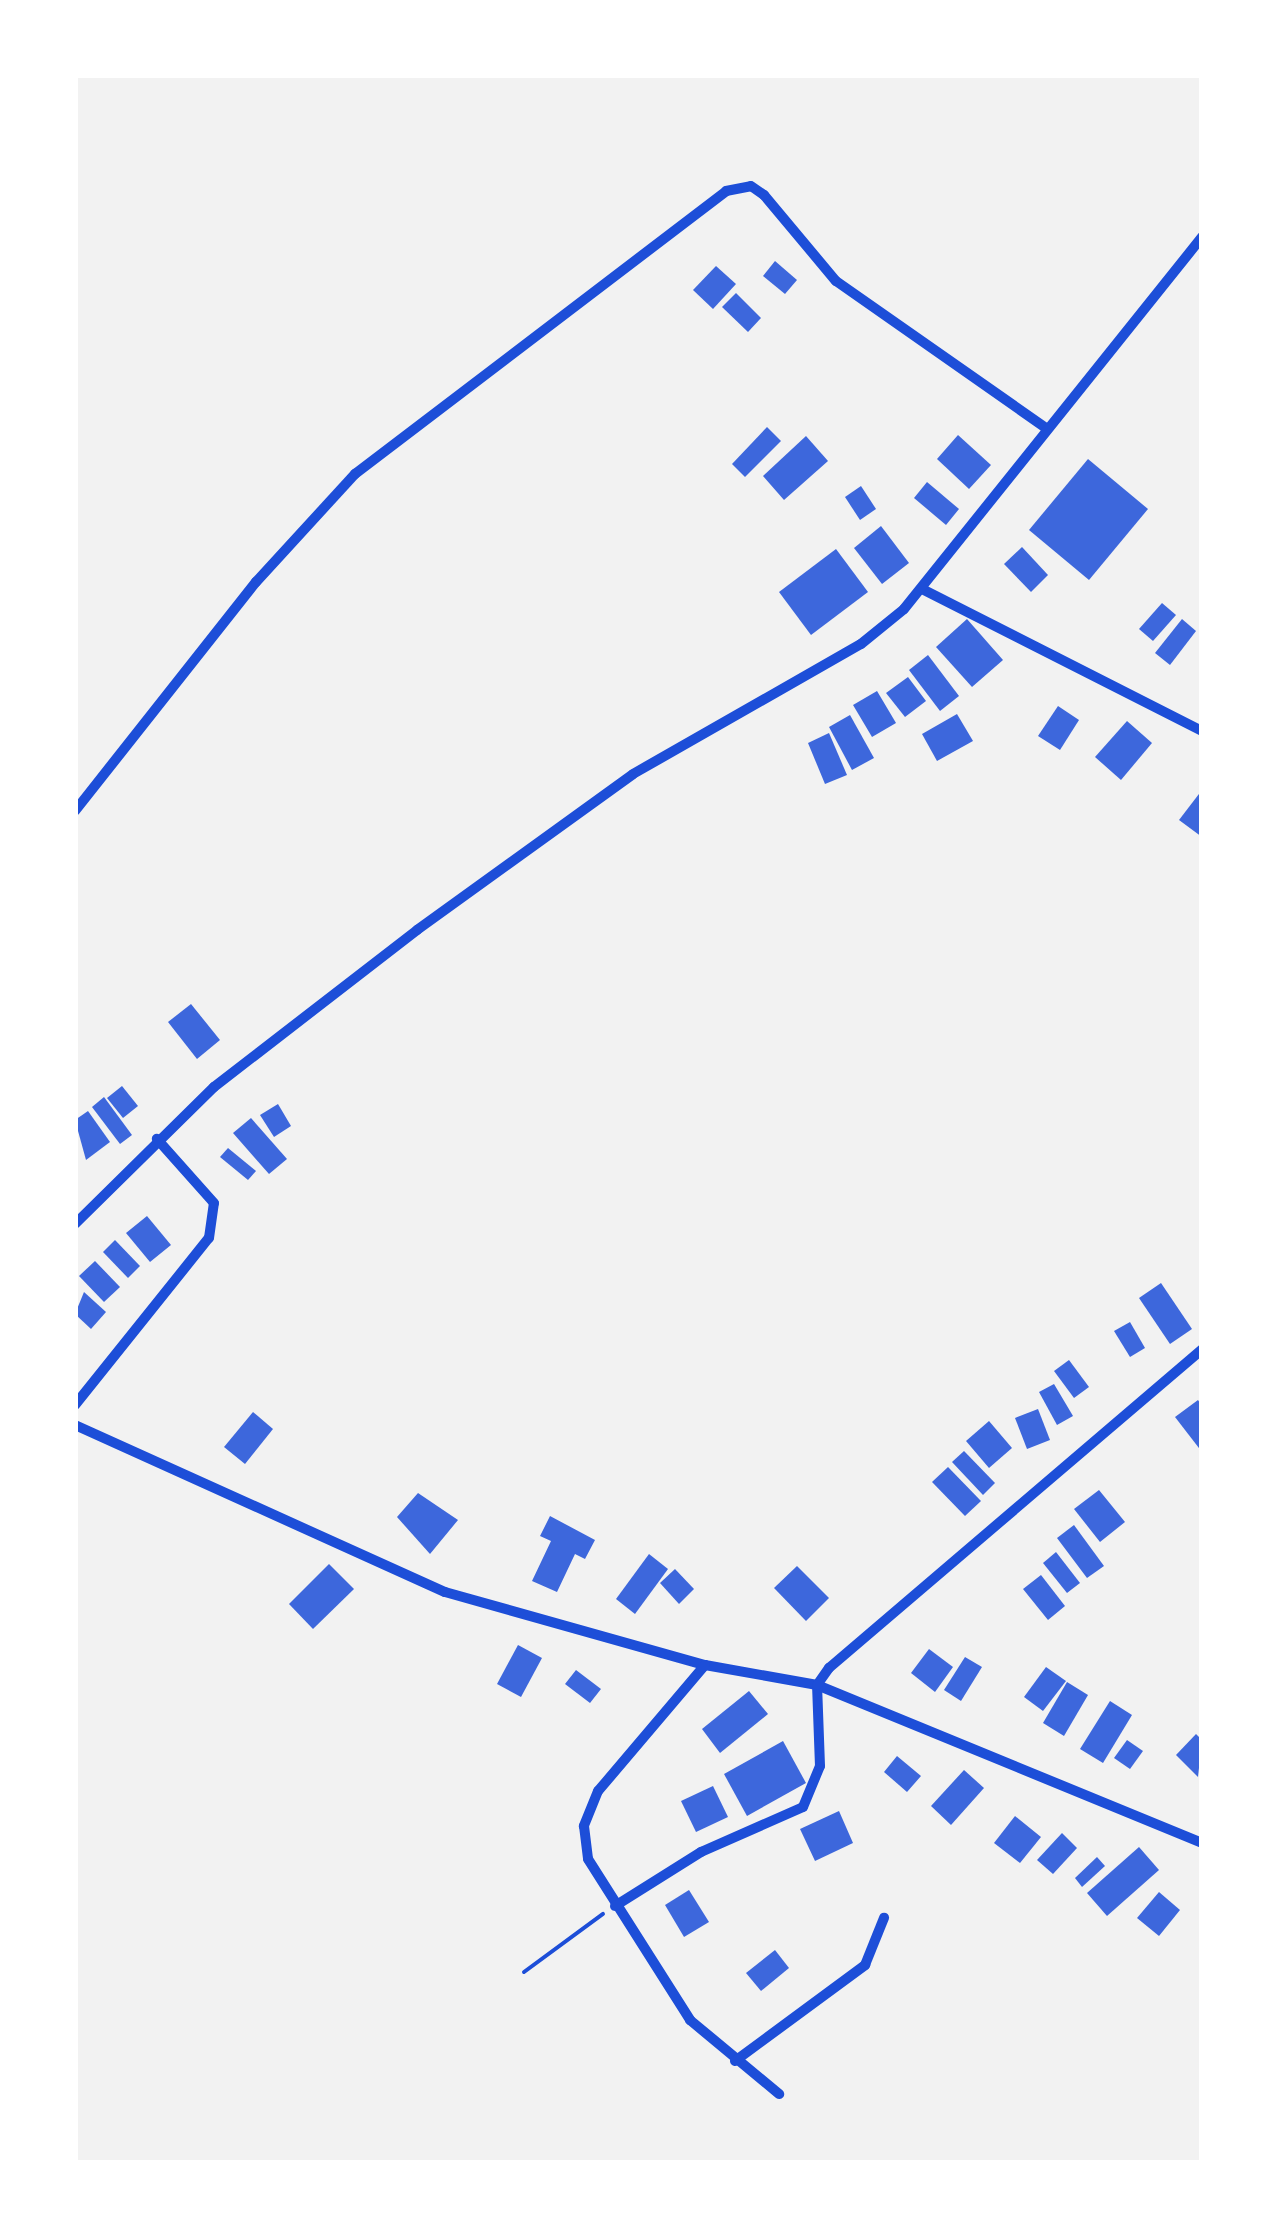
<!DOCTYPE html>
<style>
body{margin:0}
#map{position:relative;width:1277px;height:2238px;overflow:hidden;background:#f2f2f2;font-family:Overpass,sans-serif}
div>[style]{position:absolute}
.building>*{inset:0;background:#3d67dc}
.path>*{height:4px;margin:-2px;padding:0 2px;transform-origin:2px;border-radius:2px;background:#1d4ed8}
.minor>*{height:10px;margin:-5px;padding:0 5px;transform-origin:5px;border-radius:5px;background:#1d4ed8}
span{translate:-50% -50%;white-space:nowrap;text-align:center;line-height:1.15;-webkit-text-stroke:10px #fff;paint-order:stroke}
.frame{position:absolute;inset:0;border:78px solid #fff;pointer-events:none}
</style>
<div id="map">
<div class="building">
<i style="clip-path:polygon(775px 261px,797px 280px,785px 294px,763px 276px)"></i>
<i style="clip-path:polygon(716px 266px,736px 284px,713px 309px,693px 290px)"></i>
<i style="clip-path:polygon(736px 293px,761px 318px,748px 332px,722px 307px)"></i>
<i style="clip-path:polygon(767px 427px,781px 441px,745px 477px,732px 464px)"></i>
<i style="clip-path:polygon(958px 435px,991px 465px,969px 489px,937px 459px)"></i>
<i style="clip-path:polygon(806px 436px,828px 461px,784px 500px,763px 476px)"></i>
<i style="clip-path:polygon(1088px 459px,1148px 509px,1089px 580px,1029px 530px)"></i>
<i style="clip-path:polygon(927px 482px,959px 509px,946px 525px,914px 498px)"></i>
<i style="clip-path:polygon(861px 486px,876px 509px,860px 520px,845px 497px)"></i>
<i style="clip-path:polygon(881px 526px,909px 563px,882px 584px,854px 548px)"></i>
<i style="clip-path:polygon(1022px 547px,1048px 575px,1031px 592px,1004px 564px)"></i>
<i style="clip-path:polygon(836px 549px,868px 592px,811px 635px,779px 592px)"></i>
<i style="clip-path:polygon(1162px 603px,1176px 615px,1153px 641px,1139px 629px)"></i>
<i style="clip-path:polygon(967px 619px,1003px 660px,972px 687px,936px 647px)"></i>
<i style="clip-path:polygon(1182px 619px,1196px 631px,1170px 665px,1155px 653px)"></i>
<i style="clip-path:polygon(928px 655px,959px 696px,940px 711px,909px 670px)"></i>
<i style="clip-path:polygon(908px 677px,926px 701px,905px 717px,886px 693px)"></i>
<i style="clip-path:polygon(877px 691px,896px 723px,872px 737px,853px 705px)"></i>
<i style="clip-path:polygon(1058px 706px,1079px 720px,1060px 750px,1038px 736px)"></i>
<i style="clip-path:polygon(957px 714px,973px 741px,937px 761px,922px 734px)"></i>
<i style="clip-path:polygon(850px 715px,874px 758px,852px 770px,829px 727px)"></i>
<i style="clip-path:polygon(1127px 721px,1152px 743px,1121px 780px,1095px 757px)"></i>
<i style="clip-path:polygon(829px 733px,847px 775px,825px 784px,808px 743px)"></i>
<i style="clip-path:polygon(1202px 790px,1202px 837px,1179px 820px)"></i>
<i style="clip-path:polygon(191px 1004px,220px 1040px,197px 1059px,168px 1022px)"></i>
<i style="clip-path:polygon(122px 1086px,138px 1106px,123px 1118px,107px 1098px)"></i>
<i style="clip-path:polygon(104px 1097px,132px 1135px,120px 1144px,92px 1107px)"></i>
<i style="clip-path:polygon(278px 1104px,291px 1126px,274px 1137px,260px 1115px)"></i>
<i style="clip-path:polygon(88px 1111px,110px 1142px,86px 1160px,75px 1120px)"></i>
<i style="clip-path:polygon(251px 1118px,287px 1159px,269px 1174px,233px 1133px)"></i>
<i style="clip-path:polygon(228px 1148px,256px 1171px,248px 1180px,220px 1157px)"></i>
<i style="clip-path:polygon(147px 1216px,171px 1245px,150px 1262px,126px 1233px)"></i>
<i style="clip-path:polygon(115px 1240px,140px 1266px,128px 1278px,103px 1252px)"></i>
<i style="clip-path:polygon(95px 1261px,120px 1287px,104px 1302px,79px 1276px)"></i>
<i style="clip-path:polygon(1161px 1283px,1192px 1329px,1170px 1344px,1139px 1298px)"></i>
<i style="clip-path:polygon(84px 1292px,106px 1312px,91px 1329px,75px 1314px)"></i>
<i style="clip-path:polygon(1130px 1322px,1145px 1348px,1130px 1357px,1114px 1331px)"></i>
<i style="clip-path:polygon(1069px 1360px,1089px 1387px,1074px 1398px,1054px 1371px)"></i>
<i style="clip-path:polygon(1054px 1384px,1073px 1416px,1057px 1425px,1039px 1392px)"></i>
<i style="clip-path:polygon(1198px 1400px,1202px 1406px,1202px 1452px,1175px 1417px)"></i>
<i style="clip-path:polygon(1038px 1409px,1050px 1440px,1027px 1449px,1015px 1418px)"></i>
<i style="clip-path:polygon(253px 1412px,273px 1429px,245px 1464px,224px 1447px)"></i>
<i style="clip-path:polygon(989px 1421px,1012px 1448px,989px 1468px,966px 1441px)"></i>
<i style="clip-path:polygon(964px 1451px,995px 1483px,983px 1495px,952px 1462px)"></i>
<i style="clip-path:polygon(948px 1467px,981px 1501px,965px 1516px,932px 1482px)"></i>
<i style="clip-path:polygon(1099px 1490px,1125px 1522px,1100px 1542px,1074px 1509px)"></i>
<i style="clip-path:polygon(418px 1493px,458px 1520px,430px 1554px,397px 1517px)"></i>
<i style="clip-path:polygon(550px 1516px,595px 1540px,585px 1559px,575px 1554px,557px 1592px,532px 1581px,551px 1541px,540px 1536px)"></i>
<i style="clip-path:polygon(1074px 1525px,1104px 1566px,1087px 1578px,1057px 1538px)"></i>
<i style="clip-path:polygon(1056px 1552px,1080px 1583px,1067px 1593px,1043px 1563px)"></i>
<i style="clip-path:polygon(649px 1554px,668px 1569px,635px 1614px,616px 1599px)"></i>
<i style="clip-path:polygon(329px 1564px,354px 1589px,313px 1629px,289px 1604px)"></i>
<i style="clip-path:polygon(797px 1566px,829px 1598px,806px 1621px,774px 1588px)"></i>
<i style="clip-path:polygon(675px 1569px,694px 1589px,679px 1604px,660px 1583px)"></i>
<i style="clip-path:polygon(1041px 1575px,1065px 1606px,1048px 1620px,1023px 1589px)"></i>
<i style="clip-path:polygon(518px 1645px,542px 1658px,521px 1697px,497px 1684px)"></i>
<i style="clip-path:polygon(929px 1649px,953px 1667px,935px 1692px,911px 1673px)"></i>
<i style="clip-path:polygon(965px 1657px,982px 1667px,961px 1701px,944px 1690px)"></i>
<i style="clip-path:polygon(1046px 1667px,1066px 1681px,1043px 1711px,1024px 1697px)"></i>
<i style="clip-path:polygon(576px 1670px,601px 1689px,590px 1703px,565px 1684px)"></i>
<i style="clip-path:polygon(1067px 1682px,1088px 1695px,1064px 1736px,1043px 1723px)"></i>
<i style="clip-path:polygon(749px 1691px,768px 1714px,720px 1753px,702px 1729px)"></i>
<i style="clip-path:polygon(1110px 1701px,1132px 1715px,1103px 1763px,1080px 1749px)"></i>
<i style="clip-path:polygon(1196px 1734px,1202px 1740px,1198px 1777px,1176px 1755px)"></i>
<i style="clip-path:polygon(1127px 1740px,1143px 1751px,1130px 1769px,1114px 1758px)"></i>
<i style="clip-path:polygon(783px 1741px,806px 1783px,747px 1816px,724px 1774px)"></i>
<i style="clip-path:polygon(897px 1756px,921px 1776px,907px 1792px,884px 1772px)"></i>
<i style="clip-path:polygon(964px 1770px,984px 1788px,951px 1825px,931px 1806px)"></i>
<i style="clip-path:polygon(713px 1786px,728px 1817px,696px 1832px,681px 1801px)"></i>
<i style="clip-path:polygon(839px 1811px,853px 1843px,815px 1861px,800px 1829px)"></i>
<i style="clip-path:polygon(1015px 1816px,1041px 1837px,1020px 1863px,994px 1843px)"></i>
<i style="clip-path:polygon(1062px 1833px,1077px 1848px,1053px 1874px,1037px 1860px)"></i>
<i style="clip-path:polygon(1139px 1847px,1159px 1870px,1107px 1916px,1087px 1893px)"></i>
<i style="clip-path:polygon(1097px 1857px,1105px 1866px,1082px 1887px,1075px 1878px)"></i>
<i style="clip-path:polygon(689px 1890px,709px 1922px,684px 1937px,665px 1905px)"></i>
<i style="clip-path:polygon(1159px 1892px,1180px 1910px,1159px 1936px,1137px 1918px)"></i>
<i style="clip-path:polygon(775px 1950px,789px 1968px,761px 1991px,746px 1973px)"></i>
</div>
<div class="path">
<i style="left:524px;top:1972px;width:98px;rotate:-36.3deg"></i>
</div>
<div class="minor">
<i style="left:924px;top:590px;width:312px;rotate:26.9deg"></i>
<i style="left:75px;top:811px;width:292px;rotate:-51.7deg"></i>
<i style="left:256px;top:582px;width:147px;rotate:-47.5deg"></i>
<i style="left:355px;top:474px;width:467px;rotate:-37.3deg"></i>
<i style="left:726px;top:191px;width:25px;rotate:-11deg"></i>
<i style="left:751px;top:186px;width:16px;rotate:35deg"></i>
<i style="left:764px;top:195px;width:112px;rotate:50.1deg"></i>
<i style="left:836px;top:281px;width:256px;rotate:35deg"></i>
<i style="left:75px;top:1224px;width:195px;rotate:-44.6deg"></i>
<i style="left:214px;top:1087px;width:257px;rotate:-37.7deg"></i>
<i style="left:417px;top:930px;width:266px;rotate:-35.8deg"></i>
<i style="left:633px;top:774px;width:262px;rotate:-29.7deg"></i>
<i style="left:861px;top:644px;width:55px;rotate:-39.1deg"></i>
<i style="left:904px;top:609px;width:477px;rotate:-51.3deg"></i>
<i style="left:75px;top:1405px;width:214px;rotate:-51.3deg"></i>
<i style="left:209px;top:1238px;width:35px;rotate:-82deg"></i>
<i style="left:214px;top:1203px;width:86px;rotate:-131.7deg"></i>
<i style="left:75px;top:1425px;width:406px;rotate:24.3deg"></i>
<i style="left:445px;top:1592px;width:270px;rotate:15.7deg"></i>
<i style="left:705px;top:1665px;width:114px;rotate:10.1deg"></i>
<i style="left:817px;top:1685px;width:416px;rotate:22.3deg"></i>
<i style="left:705px;top:1665px;width:165px;rotate:130.3deg"></i>
<i style="left:598px;top:1791px;width:38px;rotate:112deg"></i>
<i style="left:584px;top:1826px;width:33px;rotate:83deg"></i>
<i style="left:588px;top:1859px;width:191px;rotate:57.6deg"></i>
<i style="left:690px;top:2020px;width:116px;rotate:39.7deg"></i>
<i style="left:615px;top:1906px;width:102px;rotate:-32.1deg"></i>
<i style="left:701px;top:1852px;width:111px;rotate:-23.8deg"></i>
<i style="left:803px;top:1807px;width:44px;rotate:-67.5deg"></i>
<i style="left:820px;top:1766px;width:81px;rotate:-92.1deg"></i>
<i style="left:817px;top:1685px;width:21px;rotate:-55deg"></i>
<i style="left:829px;top:1668px;width:491px;rotate:-40.5deg"></i>
<i style="left:735px;top:2061px;width:162px;rotate:-36.4deg"></i>
<i style="left:865px;top:1965px;width:51px;rotate:-68deg"></i>
</div>
<div class="frame"></div>
</div>
